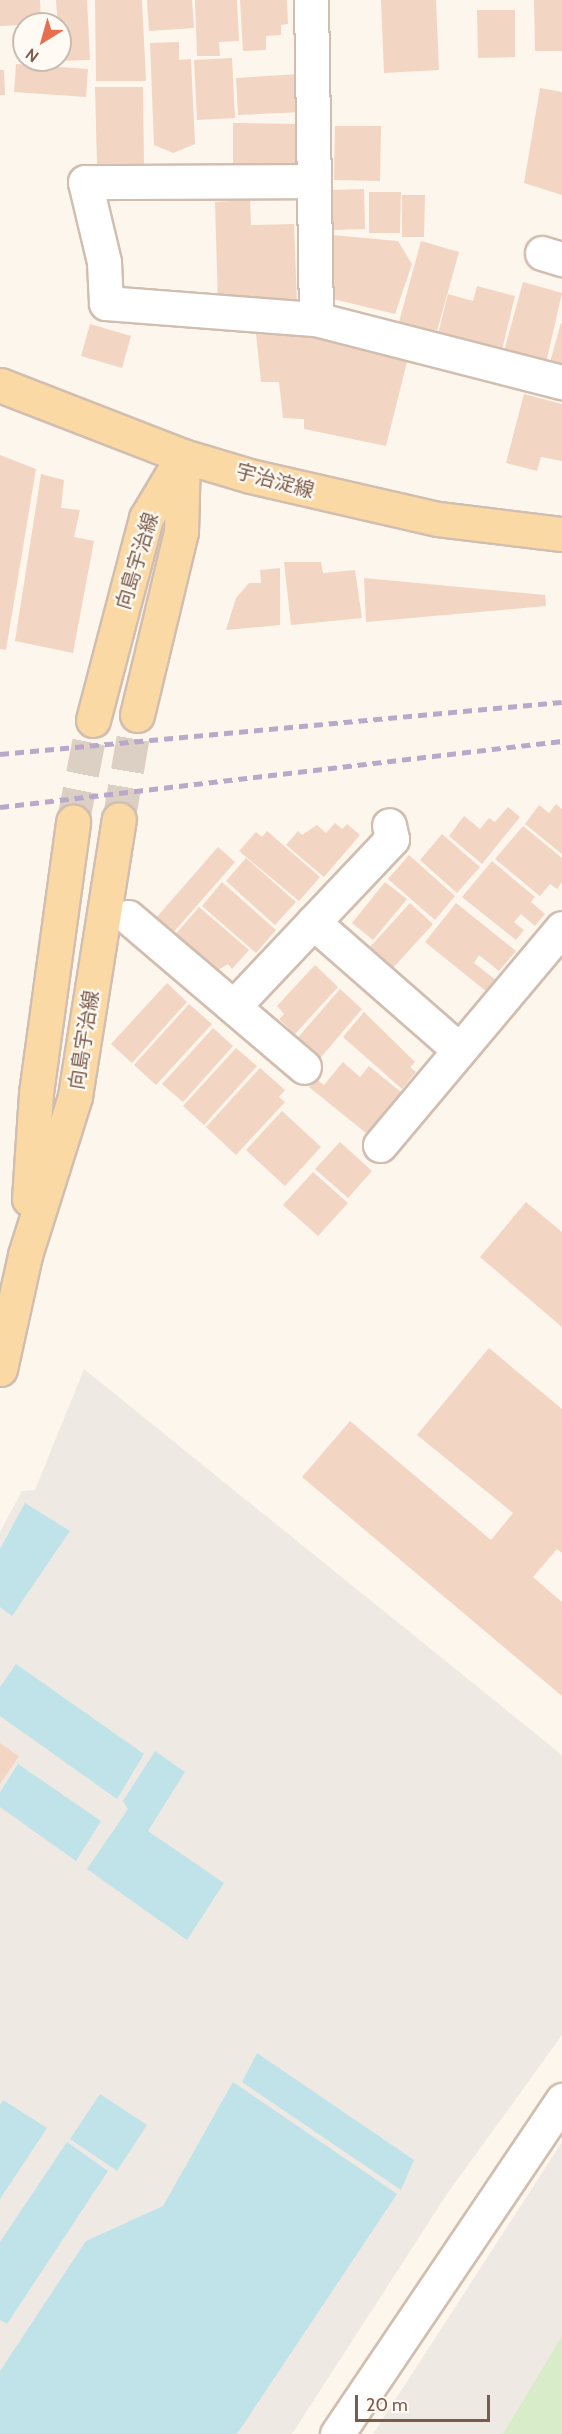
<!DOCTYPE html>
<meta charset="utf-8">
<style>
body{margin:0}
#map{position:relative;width:562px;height:2434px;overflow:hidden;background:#fdf6ec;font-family:Cabin,"Noto Sans JP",sans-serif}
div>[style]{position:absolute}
.industrial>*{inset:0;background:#efe9e4}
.green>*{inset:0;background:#d8ecc9}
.water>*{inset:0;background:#bfe3e8}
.building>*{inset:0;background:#f3d5c3}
.major-tunnel>*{height:33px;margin-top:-16.5px;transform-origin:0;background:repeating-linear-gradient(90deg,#dcd0c4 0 33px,transparent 0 49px)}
.roads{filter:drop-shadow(2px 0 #d1beb0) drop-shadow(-2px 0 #d1beb0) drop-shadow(0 2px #d1beb0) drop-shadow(0 -2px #d1beb0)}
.minor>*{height:33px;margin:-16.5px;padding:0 16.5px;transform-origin:16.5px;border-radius:16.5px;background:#fff}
.major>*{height:33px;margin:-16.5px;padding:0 16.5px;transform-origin:16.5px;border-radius:16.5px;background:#fbd9a5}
.rail>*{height:4.5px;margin-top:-2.25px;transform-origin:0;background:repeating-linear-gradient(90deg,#b9a8c9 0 9px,transparent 0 15px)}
span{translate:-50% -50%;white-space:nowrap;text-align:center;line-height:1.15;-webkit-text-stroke:4.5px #fffaf3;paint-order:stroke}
.street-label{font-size:20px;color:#7a5c4d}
.north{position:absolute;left:12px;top:12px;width:60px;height:60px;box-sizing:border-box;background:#fffaf3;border:2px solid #cabbb1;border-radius:50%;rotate:217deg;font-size:16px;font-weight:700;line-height:24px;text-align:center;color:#7a5c4d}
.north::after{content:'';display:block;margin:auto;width:21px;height:27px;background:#e76f51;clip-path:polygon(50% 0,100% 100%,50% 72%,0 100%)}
.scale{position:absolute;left:355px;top:2395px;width:135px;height:27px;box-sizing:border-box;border:3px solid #7a5c4d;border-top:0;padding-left:8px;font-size:18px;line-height:21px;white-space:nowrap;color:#7a5c4d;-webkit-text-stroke:4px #fffaf3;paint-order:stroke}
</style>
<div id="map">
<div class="industrial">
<i style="clip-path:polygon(84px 1369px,562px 1755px,562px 2035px,447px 2194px,292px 2434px,0 2434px,0 1532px,22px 1491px,35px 1490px)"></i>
<i style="clip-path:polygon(562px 2142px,562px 2434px,373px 2434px)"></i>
</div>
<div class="green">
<i style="clip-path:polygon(562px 2336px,562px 2434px,503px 2434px)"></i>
</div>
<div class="water">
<i style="clip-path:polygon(25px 1503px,70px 1531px,12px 1616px,0 1607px,0 1549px)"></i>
<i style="clip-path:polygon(16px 1664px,144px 1754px,117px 1799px,0 1716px,0 1687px)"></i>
<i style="clip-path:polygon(155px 1751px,185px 1772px,148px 1831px,224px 1883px,187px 1940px,87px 1869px,128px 1809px,123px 1801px)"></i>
<i style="clip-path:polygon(18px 1764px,101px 1821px,76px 1861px,0 1807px,0 1792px)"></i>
<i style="clip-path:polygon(257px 2053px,414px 2160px,401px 2190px,242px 2082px)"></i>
<i style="clip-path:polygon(233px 2082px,397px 2194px,237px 2434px,0 2434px,0 2371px,86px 2241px,163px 2206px)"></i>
<i style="clip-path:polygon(100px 2094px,147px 2125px,117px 2171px,70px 2139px)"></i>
<i style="clip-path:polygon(3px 2100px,47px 2128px,0 2199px,0 2105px)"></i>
<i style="clip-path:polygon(67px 2142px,108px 2171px,7px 2324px,0 2320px,0 2242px)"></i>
</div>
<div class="building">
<i style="clip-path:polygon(0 0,40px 0,41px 24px,0 26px)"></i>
<i style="clip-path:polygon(56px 0,87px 0,90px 60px,60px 61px)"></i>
<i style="clip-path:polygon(95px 0,142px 0,146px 81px,96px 81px)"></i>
<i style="clip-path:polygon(147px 0,192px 0,194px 28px,149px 31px)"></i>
<i style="clip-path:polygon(195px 0,237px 0,239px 41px,219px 42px,220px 56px,197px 56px)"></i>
<i style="clip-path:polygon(240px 0,287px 0,288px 24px,281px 25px,281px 35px,266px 36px,266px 50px,243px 51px)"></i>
<i style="clip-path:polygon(381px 0,436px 0,439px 70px,384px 73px)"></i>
<i style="clip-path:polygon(534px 0,562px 0,562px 51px,535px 51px)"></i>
<i style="clip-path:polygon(477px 10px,515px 10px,515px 57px,478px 58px)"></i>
<i style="clip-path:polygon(179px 42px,179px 60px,191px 59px,195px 144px,173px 153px,154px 145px,150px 43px)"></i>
<i style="clip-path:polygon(232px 58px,235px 118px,197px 120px,194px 60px)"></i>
<i style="clip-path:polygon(16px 64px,88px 69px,86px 97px,14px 92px)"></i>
<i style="clip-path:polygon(0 70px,4px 70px,5px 95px,0 95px)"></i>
<i style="clip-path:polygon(299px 74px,302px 112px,238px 115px,236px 78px)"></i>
<i style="clip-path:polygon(95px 87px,143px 87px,144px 165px,97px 165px)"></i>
<i style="clip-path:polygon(540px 88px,562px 92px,562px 195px,524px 183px)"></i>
<i style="clip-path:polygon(233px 123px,298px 124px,298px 164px,291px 164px,291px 172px,233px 171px)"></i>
<i style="clip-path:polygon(335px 126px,381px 126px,380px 181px,334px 180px)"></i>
<i style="clip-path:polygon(364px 189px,365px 229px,333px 230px,332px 190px)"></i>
<i style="clip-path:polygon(369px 192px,401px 192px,400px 233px,369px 233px)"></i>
<i style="clip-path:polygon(402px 195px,425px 195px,424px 237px,402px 237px)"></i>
<i style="clip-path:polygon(250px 200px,251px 225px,294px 224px,297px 303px,218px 305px,215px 202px)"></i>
<i style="clip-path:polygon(332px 235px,398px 241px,412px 264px,395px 314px,333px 299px)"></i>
<i style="clip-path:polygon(421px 241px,459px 252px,437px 331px,399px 322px)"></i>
<i style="clip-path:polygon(523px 282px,562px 293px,546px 363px,504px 351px)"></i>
<i style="clip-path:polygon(477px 286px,515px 296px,502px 350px,438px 334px,448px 294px,473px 301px)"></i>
<i style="clip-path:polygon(561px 323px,562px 324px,562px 365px,550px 362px)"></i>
<i style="clip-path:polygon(90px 324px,131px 336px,122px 368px,81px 356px)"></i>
<i style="clip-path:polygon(256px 334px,304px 336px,409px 354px,386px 446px,304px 429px,304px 419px,283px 418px,279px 382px,261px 382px)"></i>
<i style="clip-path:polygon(524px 394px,562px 404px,562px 461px,541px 457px,537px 471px,506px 463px)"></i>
<i style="clip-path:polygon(0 455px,36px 469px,6px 650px,0 649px)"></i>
<i style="clip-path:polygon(41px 474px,64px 480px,61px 508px,80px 510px,74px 537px,94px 541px,73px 653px,15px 641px)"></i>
<i style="clip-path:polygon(284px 562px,321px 562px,323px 573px,355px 570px,362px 618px,291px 625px)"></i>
<i style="clip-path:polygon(280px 568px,280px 625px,226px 630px,236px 598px,249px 583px,261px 583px,260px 570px)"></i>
<i style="clip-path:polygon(364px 578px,545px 595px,546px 606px,366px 622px)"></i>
<i style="clip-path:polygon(556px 804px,562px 809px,562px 854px,525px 824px,539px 805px,549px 813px)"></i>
<i style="clip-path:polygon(508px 807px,520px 817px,482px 864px,449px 836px,464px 816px,480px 829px,489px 818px,495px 822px)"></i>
<i style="clip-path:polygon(335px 823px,342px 829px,347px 824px,360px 835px,324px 877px,286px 845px,298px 831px,302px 835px,317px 825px,326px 833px)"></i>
<i style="clip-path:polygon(523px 826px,562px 858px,562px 882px,557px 889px,550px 884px,540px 896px,495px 859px)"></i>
<i style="clip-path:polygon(267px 831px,320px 877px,299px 901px,239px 851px,256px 832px,262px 837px)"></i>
<i style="clip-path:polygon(442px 834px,480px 867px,457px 893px,420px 860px)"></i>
<i style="clip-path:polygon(218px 847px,235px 862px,172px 934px,155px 919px)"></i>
<i style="clip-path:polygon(409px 855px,455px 896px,435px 920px,388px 879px)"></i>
<i style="clip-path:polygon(246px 858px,296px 902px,275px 925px,226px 881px)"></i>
<i style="clip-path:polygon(492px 861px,535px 897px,531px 902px,545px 914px,535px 926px,521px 914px,514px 922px,524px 930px,516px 940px,462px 897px)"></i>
<i style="clip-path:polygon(222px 882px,276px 930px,256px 953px,202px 906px)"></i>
<i style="clip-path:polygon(385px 882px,407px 899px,373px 940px,352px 923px)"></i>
<i style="clip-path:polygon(410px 903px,433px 924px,393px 968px,370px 947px)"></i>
<i style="clip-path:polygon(456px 903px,516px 951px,499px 971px,479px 955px,474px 963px,497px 981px,487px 992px,425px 942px)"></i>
<i style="clip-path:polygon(199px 907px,249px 950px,232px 969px,228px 964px,215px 972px,174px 936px)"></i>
<i style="clip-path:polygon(315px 965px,338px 987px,295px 1034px,279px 1019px,284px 1014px,277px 1006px)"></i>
<i style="clip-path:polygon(167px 983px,187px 1002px,132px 1063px,111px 1044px)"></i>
<i style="clip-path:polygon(340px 989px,362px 1009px,317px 1062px,294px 1042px)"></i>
<i style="clip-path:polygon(189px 1004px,212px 1024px,156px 1085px,134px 1065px)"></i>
<i style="clip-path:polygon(364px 1012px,415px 1062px,410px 1067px,416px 1072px,402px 1089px,343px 1037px)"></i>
<i style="clip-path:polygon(213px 1028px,233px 1046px,183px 1102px,162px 1084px)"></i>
<i style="clip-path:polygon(236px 1048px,257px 1066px,204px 1125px,183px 1106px)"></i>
<i style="clip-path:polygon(343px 1062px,360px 1077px,369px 1066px,407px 1097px,392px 1114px,387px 1109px,366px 1133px,309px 1087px,316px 1079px,324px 1085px)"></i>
<i style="clip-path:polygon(260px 1068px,285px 1090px,279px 1097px,285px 1102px,236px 1155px,206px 1127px)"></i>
<i style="clip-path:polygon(282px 1111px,321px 1147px,285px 1186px,246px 1150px)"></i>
<i style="clip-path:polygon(340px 1142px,372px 1171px,348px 1198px,315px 1169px)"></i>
<i style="clip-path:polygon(313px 1172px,348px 1203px,318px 1236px,283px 1205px)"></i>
<i style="clip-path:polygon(526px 1202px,562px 1232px,562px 1327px,480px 1257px)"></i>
<i style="clip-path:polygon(489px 1348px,562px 1409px,562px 1553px,557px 1549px,533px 1577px,562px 1602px,562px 1696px,302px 1477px,350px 1421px,491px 1540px,513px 1513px,417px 1435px)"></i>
<i style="clip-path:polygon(0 1743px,19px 1756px,0 1784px)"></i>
</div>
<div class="major-tunnel">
<i style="left:119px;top:819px;width:106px;rotate:-80.2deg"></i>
<i style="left:73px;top:822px;width:104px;rotate:-78.9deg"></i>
</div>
<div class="roads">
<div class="minor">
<i style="left:311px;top:0;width:319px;rotate:89.1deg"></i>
<i style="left:316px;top:319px;width:254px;rotate:14.4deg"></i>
<i style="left:314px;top:181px;width:229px;rotate:179.7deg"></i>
<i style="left:85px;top:182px;width:82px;rotate:76.6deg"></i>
<i style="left:104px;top:262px;width:41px;rotate:87.2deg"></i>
<i style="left:106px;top:303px;width:211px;rotate:4.4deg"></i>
<i style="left:542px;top:253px;width:21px;rotate:17deg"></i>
<i style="left:128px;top:917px;width:231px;rotate:40.4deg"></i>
<i style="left:313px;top:922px;width:194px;rotate:41.2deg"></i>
<i style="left:234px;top:1006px;width:230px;rotate:-46.6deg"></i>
<i style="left:392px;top:839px;width:14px;rotate:-102deg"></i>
<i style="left:380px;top:1145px;width:283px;rotate:-50deg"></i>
<i style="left:337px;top:2434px;width:403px;rotate:-56deg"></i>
</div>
<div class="major">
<i style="left:0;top:385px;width:196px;rotate:21.2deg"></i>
<i style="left:183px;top:456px;width:70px;rotate:16.6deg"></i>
<i style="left:250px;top:476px;width:193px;rotate:12.9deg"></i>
<i style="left:438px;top:519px;width:125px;rotate:6.9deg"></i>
<i style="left:137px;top:715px;width:188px;rotate:-76.5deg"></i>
<i style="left:181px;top:532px;width:75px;rotate:-88.5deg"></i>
<i style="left:93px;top:720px;width:209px;rotate:-75.3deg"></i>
<i style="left:146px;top:518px;width:72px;rotate:-59.2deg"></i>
<i style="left:29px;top:1199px;width:106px;rotate:-86.2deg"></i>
<i style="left:36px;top:1093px;width:274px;rotate:-82.2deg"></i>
<i style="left:0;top:1369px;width:117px;rotate:-77.6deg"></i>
<i style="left:25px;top:1255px;width:167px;rotate:-72.5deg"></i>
<i style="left:75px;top:1096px;width:280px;rotate:-81deg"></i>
</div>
</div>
<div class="rail">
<i style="left:0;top:754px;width:564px;rotate:-5.29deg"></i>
<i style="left:0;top:807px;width:566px;rotate:-6.7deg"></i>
</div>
<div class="street-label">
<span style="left:275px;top:481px;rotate:15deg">宇治淀線</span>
<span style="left:137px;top:561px;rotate:-73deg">向島宇治線</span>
<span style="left:84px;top:1040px;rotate:-81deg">向島宇治線</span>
</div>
<div class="north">N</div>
<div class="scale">20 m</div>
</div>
